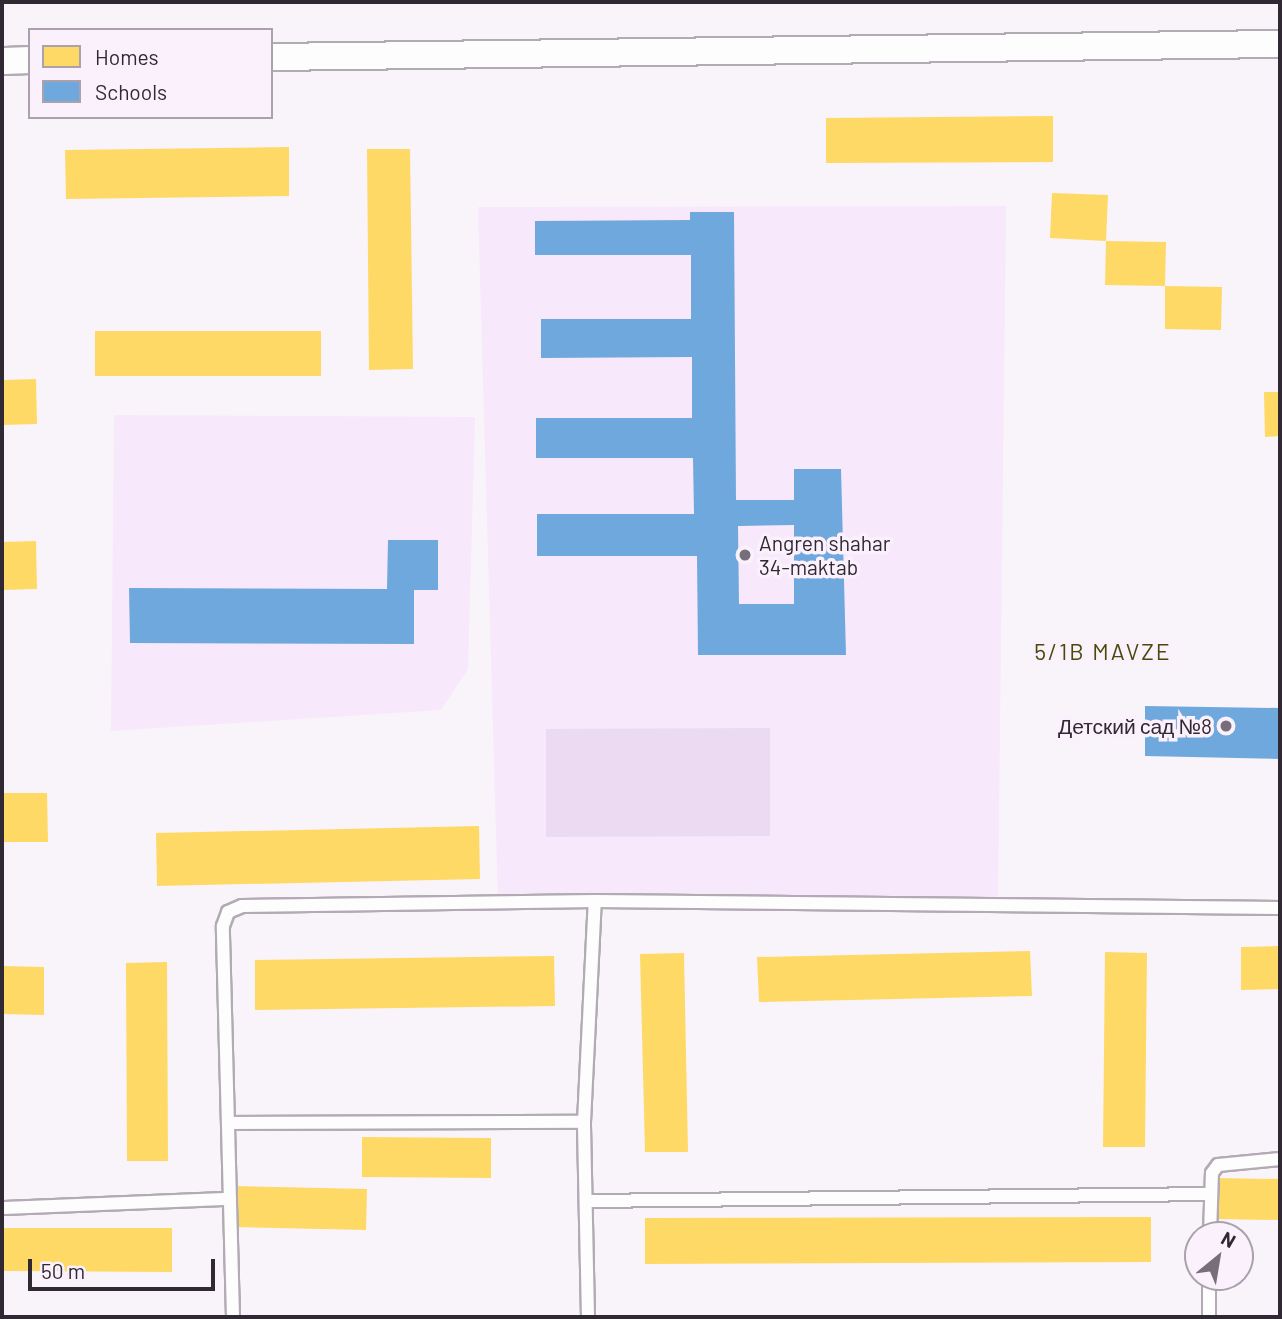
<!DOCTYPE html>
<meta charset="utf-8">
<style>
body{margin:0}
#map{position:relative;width:1282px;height:1319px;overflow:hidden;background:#f9f4fa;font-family:Barlow,sans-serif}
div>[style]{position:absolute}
.built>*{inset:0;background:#f7e8fb}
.green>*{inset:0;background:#ecdaf2}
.homes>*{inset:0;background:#ffd966}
.schools>*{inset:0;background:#6fa8dc}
.roads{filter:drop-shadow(2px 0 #b2abb4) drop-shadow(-2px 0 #b2abb4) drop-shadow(0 2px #b2abb4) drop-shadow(0 -2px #b2abb4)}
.lane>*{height:12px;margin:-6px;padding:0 6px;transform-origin:6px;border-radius:6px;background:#fefdfe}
.street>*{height:26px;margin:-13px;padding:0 13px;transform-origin:13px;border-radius:13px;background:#fefdfe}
.dots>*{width:19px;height:19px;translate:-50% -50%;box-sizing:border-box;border:4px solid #faf1fd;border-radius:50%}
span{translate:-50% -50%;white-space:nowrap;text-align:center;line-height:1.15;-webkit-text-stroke:7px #faf1fd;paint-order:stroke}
.poi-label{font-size:21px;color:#302833}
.left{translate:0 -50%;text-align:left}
.right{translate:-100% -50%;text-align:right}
.neighbourhood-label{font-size:23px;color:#494909;letter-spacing:2px}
.frame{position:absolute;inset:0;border:4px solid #302833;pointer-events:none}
.legend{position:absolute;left:28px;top:28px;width:245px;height:91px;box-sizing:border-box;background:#faf1fd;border:2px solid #a9a1ac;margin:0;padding:9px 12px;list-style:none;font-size:21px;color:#302833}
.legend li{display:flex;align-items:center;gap:14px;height:35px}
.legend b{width:35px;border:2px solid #a9a1ac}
.north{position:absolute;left:1184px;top:1221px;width:70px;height:70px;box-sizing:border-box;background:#faf1fd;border:2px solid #a9a1ac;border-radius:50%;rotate:30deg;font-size:19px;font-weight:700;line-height:28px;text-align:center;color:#302833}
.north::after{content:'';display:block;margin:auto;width:24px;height:32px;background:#766f79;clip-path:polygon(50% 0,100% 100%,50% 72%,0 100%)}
.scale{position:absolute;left:28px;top:1259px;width:187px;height:32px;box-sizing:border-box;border:4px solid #302833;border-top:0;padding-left:9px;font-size:21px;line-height:24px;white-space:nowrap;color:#302833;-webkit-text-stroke:5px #faf1fd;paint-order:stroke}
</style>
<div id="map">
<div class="built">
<i style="clip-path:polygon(1006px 206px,998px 904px,498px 904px,478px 207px)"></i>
<i style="clip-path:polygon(114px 415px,475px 417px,468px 669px,441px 710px,111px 731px)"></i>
</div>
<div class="green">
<i style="clip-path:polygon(770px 728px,770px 836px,546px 837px,546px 729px)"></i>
</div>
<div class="homes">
<i style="clip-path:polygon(1053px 116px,1053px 162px,826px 163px,826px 118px)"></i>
<i style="clip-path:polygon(289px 147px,289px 196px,66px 199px,65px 150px)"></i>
<i style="clip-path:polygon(367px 149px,410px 149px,413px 369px,369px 370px)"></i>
<i style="clip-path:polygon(1052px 193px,1108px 195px,1106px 241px,1050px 238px)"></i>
<i style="clip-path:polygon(1106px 241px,1166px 242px,1165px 286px,1105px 285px)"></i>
<i style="clip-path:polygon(1165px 286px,1222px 287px,1221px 330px,1165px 329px)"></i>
<i style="clip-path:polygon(95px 331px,321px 331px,321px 376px,95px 376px)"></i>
<i style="clip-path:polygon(36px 379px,37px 424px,2px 425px,2px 380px)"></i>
<i style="clip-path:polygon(1264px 392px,1280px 392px,1280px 436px,1265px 437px)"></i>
<i style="clip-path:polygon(36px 541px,37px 589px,2px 590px,2px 542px)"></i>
<i style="clip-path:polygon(2px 793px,47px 793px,48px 842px,2px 842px)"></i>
<i style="clip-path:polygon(479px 826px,480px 879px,157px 886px,156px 833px)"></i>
<i style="clip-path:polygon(1280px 946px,1280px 989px,1241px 990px,1241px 947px)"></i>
<i style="clip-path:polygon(1030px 951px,1032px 996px,759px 1002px,757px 957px)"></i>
<i style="clip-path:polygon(1105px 952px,1147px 953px,1145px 1147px,1103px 1147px)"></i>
<i style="clip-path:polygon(684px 953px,688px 1152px,645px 1152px,640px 954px)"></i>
<i style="clip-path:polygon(554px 956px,555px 1006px,255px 1010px,255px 960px)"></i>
<i style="clip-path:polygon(167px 962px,168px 1161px,127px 1161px,126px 963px)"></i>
<i style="clip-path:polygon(2px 966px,44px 967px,44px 1015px,2px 1014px)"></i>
<i style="clip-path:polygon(362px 1137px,491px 1138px,491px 1178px,362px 1177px)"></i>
<i style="clip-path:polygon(1216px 1178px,1280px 1179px,1280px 1220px,1216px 1219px)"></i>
<i style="clip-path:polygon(235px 1186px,367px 1189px,366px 1230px,234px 1227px)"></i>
<i style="clip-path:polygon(1151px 1217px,1151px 1262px,645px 1264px,645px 1218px)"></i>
<i style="clip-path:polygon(2px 1228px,172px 1228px,172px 1272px,2px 1271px)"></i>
</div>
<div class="schools">
<i style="clip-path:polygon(evenodd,690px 212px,734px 212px,736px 500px,794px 500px,794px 469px,841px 469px,846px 655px,698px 655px,697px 556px,537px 556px,537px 514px,694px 514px,693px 458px,536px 458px,536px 418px,692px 418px,692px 357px,541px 358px,541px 319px,691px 319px,691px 255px,535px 255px,535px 221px,690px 220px,690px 212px,794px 525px,794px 604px,739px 604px,738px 526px,794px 525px)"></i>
<i style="clip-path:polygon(388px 540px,438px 540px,438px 590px,414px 590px,414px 644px,130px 643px,129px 588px,387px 589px)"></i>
<i style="clip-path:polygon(1145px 706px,1280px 708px,1280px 759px,1145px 756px)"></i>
</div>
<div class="roads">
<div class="lane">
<i style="left:228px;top:1123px;width:356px;rotate:-0.2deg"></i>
<i style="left:587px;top:1201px;width:623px;rotate:-0.64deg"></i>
<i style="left:2px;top:1208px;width:228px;rotate:-2.3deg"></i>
<i style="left:1210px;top:1235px;width:62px;rotate:-88.2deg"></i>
<i style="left:1212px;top:1173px;width:10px;rotate:-53deg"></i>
<i style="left:1218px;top:1165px;width:62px;rotate:-5.5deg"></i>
<i style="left:233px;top:1317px;width:391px;rotate:-91.5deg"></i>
<i style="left:223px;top:926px;width:15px;rotate:-70deg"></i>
<i style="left:228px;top:912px;width:15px;rotate:-23deg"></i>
<i style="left:242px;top:906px;width:353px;rotate:-0.8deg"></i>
<i style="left:595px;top:901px;width:685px;rotate:0.59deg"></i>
<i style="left:588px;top:1317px;width:195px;rotate:-91.2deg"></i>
<i style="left:584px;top:1122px;width:221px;rotate:-87.2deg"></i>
<i style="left:1209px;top:1317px;width:40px;rotate:-90deg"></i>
</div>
<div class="street">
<i style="left:271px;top:57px;width:1009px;rotate:-0.74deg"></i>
<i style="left:2px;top:61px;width:28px;rotate:-2deg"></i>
</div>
</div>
<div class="dots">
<i style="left:745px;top:555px;background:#766f79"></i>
<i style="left:1226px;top:726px;background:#766f79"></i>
</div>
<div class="poi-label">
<span class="left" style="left:759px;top:555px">Angren shahar<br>34-maktab</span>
<span class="right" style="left:1212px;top:726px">Детский сад №8</span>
</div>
<div class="neighbourhood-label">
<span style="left:1103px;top:651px">5/1B MAVZE</span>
</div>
<div class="frame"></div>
<ul class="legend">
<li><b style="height:19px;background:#ffd966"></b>Homes</li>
<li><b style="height:19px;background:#6fa8dc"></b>Schools</li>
</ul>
<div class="north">N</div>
<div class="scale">50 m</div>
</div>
